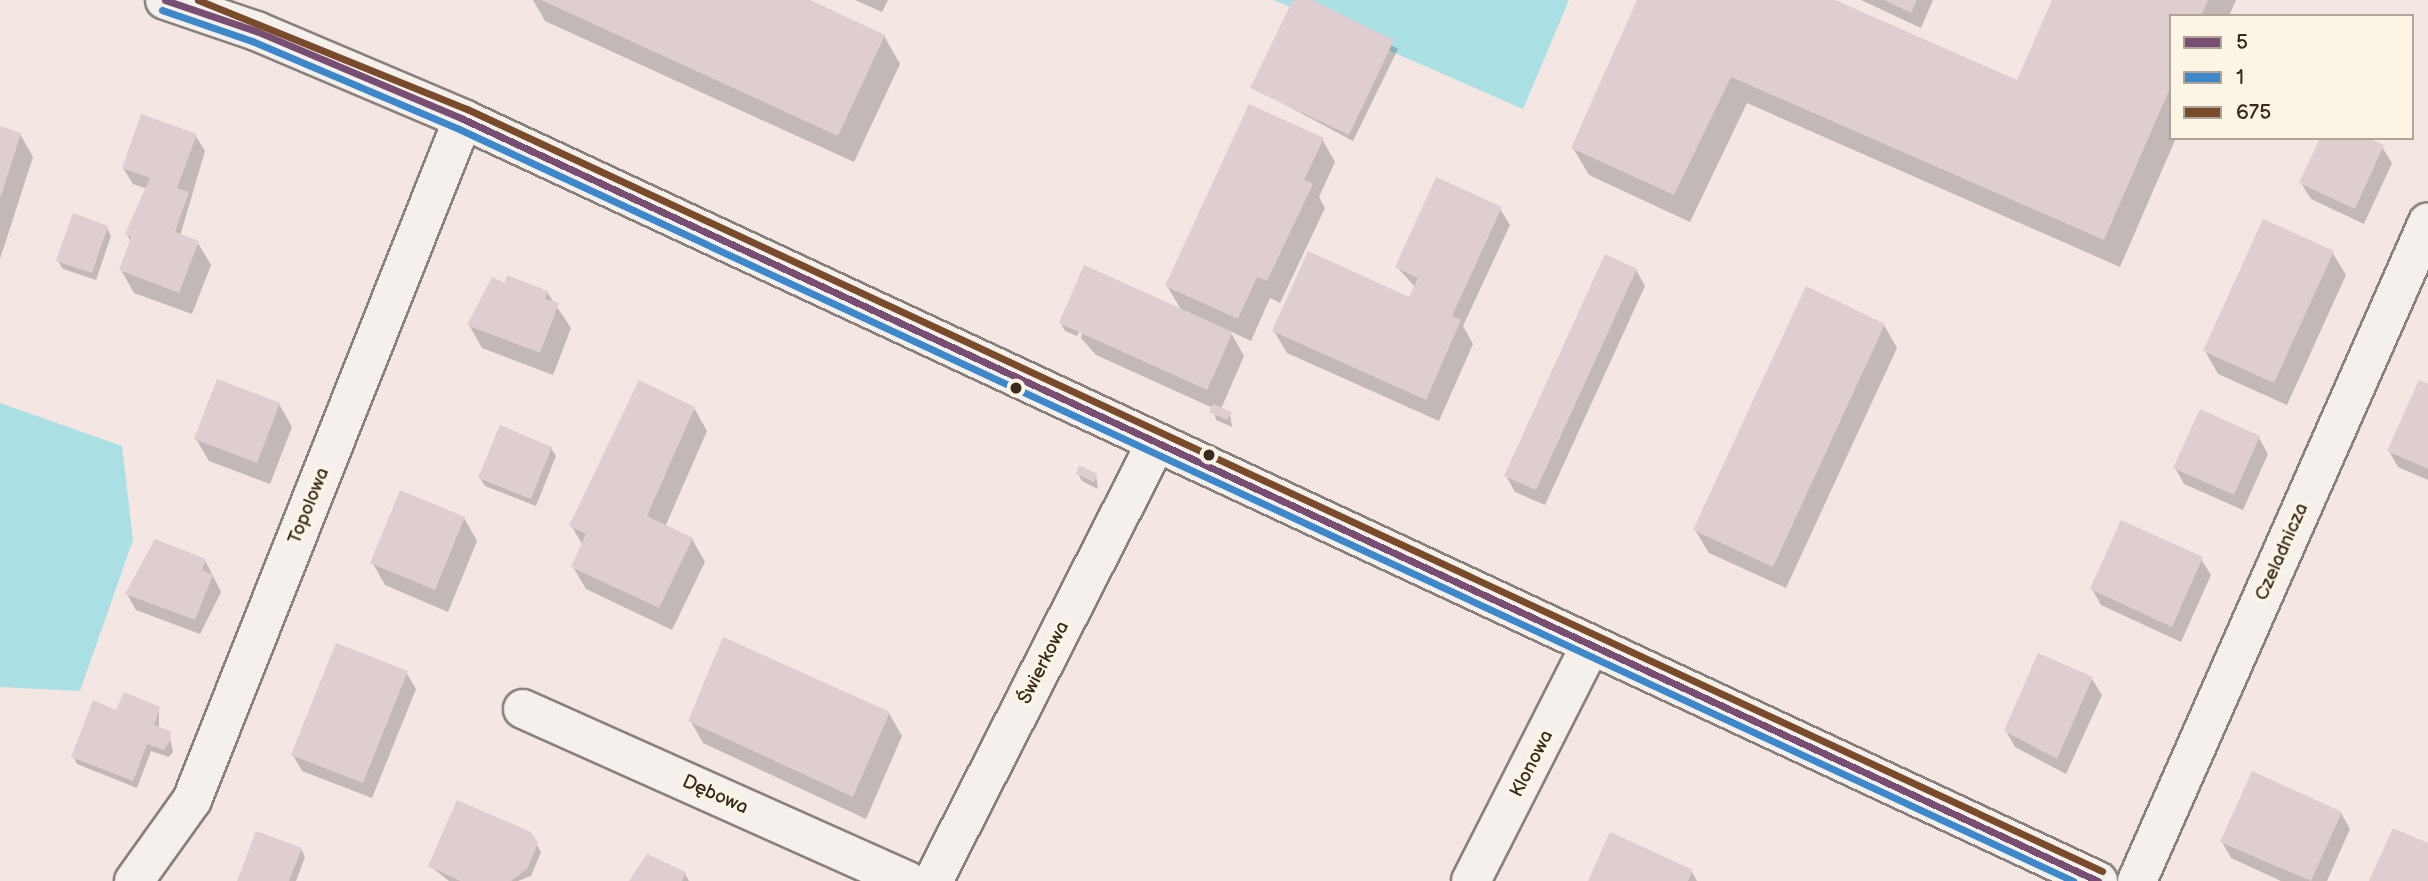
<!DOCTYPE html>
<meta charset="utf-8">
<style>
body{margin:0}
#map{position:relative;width:2428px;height:881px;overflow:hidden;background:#f3e6e3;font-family:"Balsamiq Sans",sans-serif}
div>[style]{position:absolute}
.water>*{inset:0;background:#aadfe4}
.shadow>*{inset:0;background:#0003}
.building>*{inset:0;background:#dececf}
.roads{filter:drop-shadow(2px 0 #89807c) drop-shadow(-2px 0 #89807c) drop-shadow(0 2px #89807c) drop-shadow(0 -2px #89807c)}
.street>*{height:38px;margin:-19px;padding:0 19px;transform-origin:19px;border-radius:19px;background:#f5f0eb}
.secondary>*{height:38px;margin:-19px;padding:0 19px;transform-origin:19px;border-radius:19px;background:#f5f0eb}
.bus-1>*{height:7px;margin:-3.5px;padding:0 3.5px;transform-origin:3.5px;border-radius:3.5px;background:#784e72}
.bus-2>*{height:7px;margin:-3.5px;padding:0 3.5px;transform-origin:3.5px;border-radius:3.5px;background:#3d87cb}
.bus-3>*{height:7px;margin:-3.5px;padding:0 3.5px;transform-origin:3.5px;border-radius:3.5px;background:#7a4b2a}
.dots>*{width:19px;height:19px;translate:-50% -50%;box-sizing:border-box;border:4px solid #fcf5e5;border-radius:50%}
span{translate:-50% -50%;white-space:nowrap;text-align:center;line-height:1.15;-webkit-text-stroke:7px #fcf5e5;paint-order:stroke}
.street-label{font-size:19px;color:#3b2a1e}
.legend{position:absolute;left:2169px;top:14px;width:245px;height:126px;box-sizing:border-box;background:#fcf5e5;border:2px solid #afa495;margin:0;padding:9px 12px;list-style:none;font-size:21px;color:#3b2a1e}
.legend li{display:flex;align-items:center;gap:14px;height:35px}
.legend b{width:35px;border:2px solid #afa495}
</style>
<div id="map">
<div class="water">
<i style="clip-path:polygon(1274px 0,1569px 0,1523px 109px)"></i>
<i style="clip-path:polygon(0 403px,122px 446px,133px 540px,80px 691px,0 687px)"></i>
</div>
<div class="shadow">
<i style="clip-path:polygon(533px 0,806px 0,884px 36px,900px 64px,854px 162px,545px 21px)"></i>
<i style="clip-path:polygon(855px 0,888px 0,882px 12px)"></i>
<i style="clip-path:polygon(1295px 0,1308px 0,1398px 49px,1353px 141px,1252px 87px)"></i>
<i style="clip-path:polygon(1639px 0,1832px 0,2018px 83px,2054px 0,2236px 0,2229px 16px,2171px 16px,2176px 138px,2120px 267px,1747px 103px,1690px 222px,1589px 175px,1573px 148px)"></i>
<i style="clip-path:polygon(1861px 0,1933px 0,1921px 28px)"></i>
<i style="clip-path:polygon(0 128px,20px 134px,33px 157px,0 259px)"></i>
<i style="clip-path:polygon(195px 135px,205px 151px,180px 236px,198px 243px,211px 265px,192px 314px,134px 293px,121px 270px,131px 243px,127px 234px,148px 189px,133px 184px,123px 168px)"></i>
<i style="clip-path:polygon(1322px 139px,1335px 162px,1319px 197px,1325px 208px,1280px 303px,1270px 298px,1251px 341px,1230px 331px,1244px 356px,1221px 409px,1230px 414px,1232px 427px,1216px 420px,1213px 408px,1096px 355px,1081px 338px,1084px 321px,1077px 336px,1065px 331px,1061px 323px,1182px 311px,1167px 286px)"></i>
<i style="clip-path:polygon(2382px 147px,2392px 163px,2364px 224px,2311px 199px,2301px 183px)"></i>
<i style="clip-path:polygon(1500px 209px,1510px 225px,1463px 326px,1473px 344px,1439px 421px,1287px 353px,1274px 331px,1410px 299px,1416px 288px,1397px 267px)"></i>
<i style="clip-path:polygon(107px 228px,111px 236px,96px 280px,63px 269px,58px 261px)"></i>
<i style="clip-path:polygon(2332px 252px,2346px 275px,2287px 405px,2218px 374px,2205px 351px)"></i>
<i style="clip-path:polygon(1636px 270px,1645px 286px,1545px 505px,1515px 492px,1506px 476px)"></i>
<i style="clip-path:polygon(506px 285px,547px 292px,571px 328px,553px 375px,482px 348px,469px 325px)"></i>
<i style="clip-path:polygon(1884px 325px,1897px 348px,1786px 588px,1709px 553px,1695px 530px)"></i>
<i style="clip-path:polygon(2428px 386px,2428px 480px,2398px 467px,2389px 451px)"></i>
<i style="clip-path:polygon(279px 404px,292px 427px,270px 484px,209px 461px,196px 439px)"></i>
<i style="clip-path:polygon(694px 408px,707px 431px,665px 527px,692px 539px,705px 562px,672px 630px,586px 589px,573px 567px,583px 546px,571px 525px)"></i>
<i style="clip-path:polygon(2259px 438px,2268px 454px,2243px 510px,2184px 484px,2175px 468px)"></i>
<i style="clip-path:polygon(551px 448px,556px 456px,536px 506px,485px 486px,480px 478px)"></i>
<i style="clip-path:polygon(1078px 474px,1096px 475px,1098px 489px,1082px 481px)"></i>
<i style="clip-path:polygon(464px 518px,477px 541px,448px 612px,385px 585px,372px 562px)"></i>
<i style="clip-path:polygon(2201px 559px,2211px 575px,2181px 642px,2101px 605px,2092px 589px)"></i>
<i style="clip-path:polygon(205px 560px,221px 592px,200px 634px,136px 610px,127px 594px)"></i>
<i style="clip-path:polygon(406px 672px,416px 689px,372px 798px,302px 771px,293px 755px)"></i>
<i style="clip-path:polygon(2092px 679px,2102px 695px,2066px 774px,2015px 747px,2006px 731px)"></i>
<i style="clip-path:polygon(159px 708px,159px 729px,169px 732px,173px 752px,169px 757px,151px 751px,137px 788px,77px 764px,73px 756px,116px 712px)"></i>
<i style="clip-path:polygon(889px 713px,902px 736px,866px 819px,703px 743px,690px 720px)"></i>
<i style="clip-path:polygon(2341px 813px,2350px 829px,2327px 881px,2281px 881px,2231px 858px,2222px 842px)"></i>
<i style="clip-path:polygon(530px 833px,541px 852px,531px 876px,518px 881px,449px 881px,430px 866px)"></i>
<i style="clip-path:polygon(301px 849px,305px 857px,296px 881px,239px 881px)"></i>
<i style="clip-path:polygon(1692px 872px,1697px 881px,1590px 881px)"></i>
<i style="clip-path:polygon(685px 874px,689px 881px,636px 881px)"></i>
</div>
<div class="building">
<i style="clip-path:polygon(541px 0,810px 0,885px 35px,838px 136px)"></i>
<i style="clip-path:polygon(1293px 0,1312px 0,1394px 40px,1349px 135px,1250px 88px)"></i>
<i style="clip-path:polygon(1637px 0,1835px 0,2017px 80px,2052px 0,2208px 0,2201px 16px,2171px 16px,2171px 86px,2104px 240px,1731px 77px,1674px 195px,1571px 148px)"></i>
<i style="clip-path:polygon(1884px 0,1917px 0,1911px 13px)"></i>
<i style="clip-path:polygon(1249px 104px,1324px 138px,1304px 180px,1313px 184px,1267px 281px,1257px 277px,1238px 319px,1165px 286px)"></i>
<i style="clip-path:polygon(141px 114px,197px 134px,177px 188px,189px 192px,175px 232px,199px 241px,179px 293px,119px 270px,131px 237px,125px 234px,150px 178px,122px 168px)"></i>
<i style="clip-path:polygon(0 126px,21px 133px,1px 196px,0 196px)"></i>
<i style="clip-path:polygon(2320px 138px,2368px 138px,2384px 145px,2355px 209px,2299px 183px)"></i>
<i style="clip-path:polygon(1436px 177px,1502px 207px,1452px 316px,1461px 320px,1426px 400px,1272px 331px,1308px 251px,1409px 297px,1418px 278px,1395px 267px)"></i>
<i style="clip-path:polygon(73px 213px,108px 226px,92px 273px,56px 261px)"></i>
<i style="clip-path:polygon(2263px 219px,2334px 251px,2274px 383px,2203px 351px)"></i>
<i style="clip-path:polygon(1605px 254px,1637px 269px,1536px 490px,1504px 476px)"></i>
<i style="clip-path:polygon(1084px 265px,1233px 332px,1207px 390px,1059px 323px)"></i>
<i style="clip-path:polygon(507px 275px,548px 291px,545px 299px,559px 303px,540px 353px,467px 325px,492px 277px,505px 283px)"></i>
<i style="clip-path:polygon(1806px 286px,1885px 324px,1773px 567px,1693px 530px)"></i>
<i style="clip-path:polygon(217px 379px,280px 403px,257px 463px,194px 439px)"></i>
<i style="clip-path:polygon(639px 380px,695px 407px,647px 516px,693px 538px,659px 608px,571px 567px,586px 534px,569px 526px)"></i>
<i style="clip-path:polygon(2419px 380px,2428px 384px,2428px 469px,2387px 451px)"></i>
<i style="clip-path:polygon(1213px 404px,1232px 412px,1227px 420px,1209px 412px)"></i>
<i style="clip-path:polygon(2200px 409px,2260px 436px,2234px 495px,2173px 468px)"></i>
<i style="clip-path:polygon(500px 425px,552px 447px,531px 499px,478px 478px)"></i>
<i style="clip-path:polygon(1079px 465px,1097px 474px,1094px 482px,1076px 474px)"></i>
<i style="clip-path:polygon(400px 490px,465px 517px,435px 590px,370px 563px)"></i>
<i style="clip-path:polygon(2121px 520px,2203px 557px,2172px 627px,2090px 589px)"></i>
<i style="clip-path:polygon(155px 539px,206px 559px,202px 570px,213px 575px,195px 620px,125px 594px)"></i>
<i style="clip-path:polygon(723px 637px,890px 712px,853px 797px,688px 721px)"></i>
<i style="clip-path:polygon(336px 643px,408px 671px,363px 783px,291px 755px)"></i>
<i style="clip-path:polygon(2038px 653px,2093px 677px,2057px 759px,2004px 731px)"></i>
<i style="clip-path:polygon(124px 692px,160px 707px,154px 725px,170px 731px,171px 739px,164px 750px,147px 744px,133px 781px,71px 757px,93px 700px,116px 710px)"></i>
<i style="clip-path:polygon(2252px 771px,2342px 812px,2311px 881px,2220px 842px)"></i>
<i style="clip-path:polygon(457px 800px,531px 832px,538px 843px,527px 869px,511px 881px,460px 881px,428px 866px)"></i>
<i style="clip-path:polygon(2393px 828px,2428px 843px,2428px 881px,2369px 881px)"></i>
<i style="clip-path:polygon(256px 831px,302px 848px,289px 881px,237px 881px)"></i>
<i style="clip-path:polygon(1610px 832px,1693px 870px,1688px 881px,1588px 881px)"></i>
<i style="clip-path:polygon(647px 854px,686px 872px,682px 881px,629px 881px)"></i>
</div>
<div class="roads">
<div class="street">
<i style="left:523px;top:709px;width:421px;rotate:24.1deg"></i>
<i style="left:134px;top:881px;width:100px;rotate:-54.4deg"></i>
<i style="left:192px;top:800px;width:733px;rotate:-68.3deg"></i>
<i style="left:933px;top:881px;width:489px;rotate:-63deg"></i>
<i style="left:1471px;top:881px;width:263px;rotate:-63.1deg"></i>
<i style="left:2137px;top:881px;width:720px;rotate:-66.17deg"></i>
</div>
<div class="secondary">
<i style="left:165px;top:0;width:96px;rotate:18.8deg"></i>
<i style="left:256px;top:31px;width:225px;rotate:23deg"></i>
<i style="left:463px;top:119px;width:1804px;rotate:24.99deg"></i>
</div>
</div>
<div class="bus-1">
<i style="left:165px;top:0;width:96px;rotate:18.8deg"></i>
<i style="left:256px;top:31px;width:225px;rotate:23deg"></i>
<i style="left:463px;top:119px;width:1804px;rotate:24.99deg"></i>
</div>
<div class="bus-2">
<i style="left:162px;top:10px;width:95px;rotate:19deg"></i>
<i style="left:252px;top:41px;width:225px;rotate:23deg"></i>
<i style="left:459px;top:129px;width:1781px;rotate:24.98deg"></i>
</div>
<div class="bus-3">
<i style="left:198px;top:0;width:290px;rotate:22.1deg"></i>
<i style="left:467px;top:109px;width:1804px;rotate:24.99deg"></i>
</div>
<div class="dots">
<i style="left:1016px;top:388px;background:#3b2a1e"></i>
<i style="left:1209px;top:455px;background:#3b2a1e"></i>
</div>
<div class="street-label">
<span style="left:309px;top:506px;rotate:-68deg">Topolowa</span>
<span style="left:2282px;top:552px;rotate:-66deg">Czeladnicza</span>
<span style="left:1044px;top:663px;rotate:-63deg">Świerkowa</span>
<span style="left:1532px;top:764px;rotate:-63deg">Klonowa</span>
<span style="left:715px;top:795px;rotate:24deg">Dębowa</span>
</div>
<ul class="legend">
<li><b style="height:9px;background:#784e72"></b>5</li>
<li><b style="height:9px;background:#3d87cb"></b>1</li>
<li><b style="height:9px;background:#7a4b2a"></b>675</li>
</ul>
</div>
